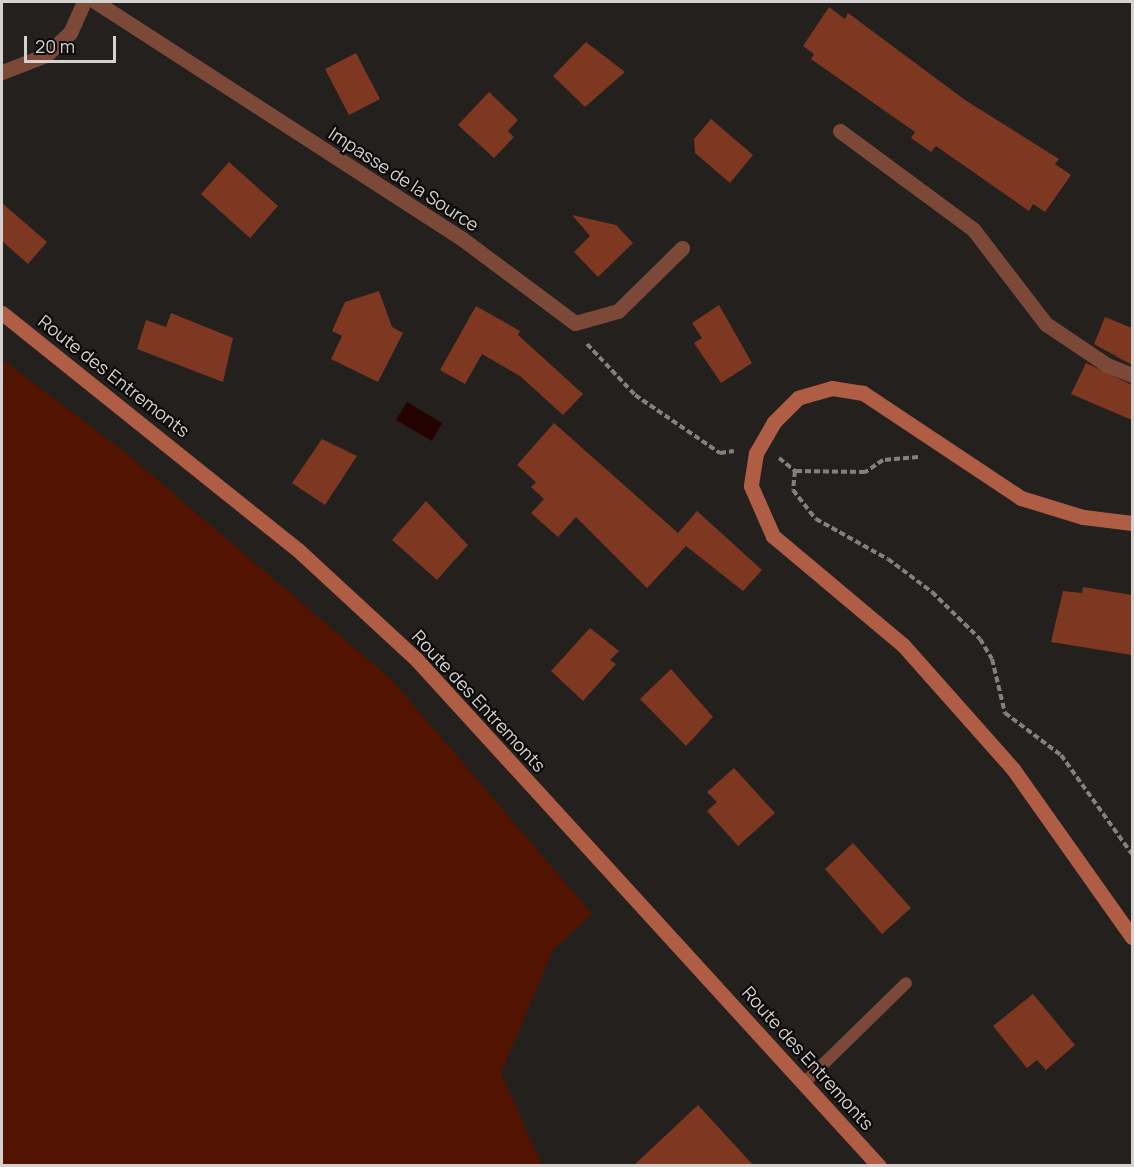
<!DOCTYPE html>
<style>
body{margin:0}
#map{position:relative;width:1134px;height:1167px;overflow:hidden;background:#24201e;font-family:Manrope,sans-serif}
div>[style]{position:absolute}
.green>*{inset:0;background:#521300}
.water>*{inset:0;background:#240200}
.building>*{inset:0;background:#7e3720}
.path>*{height:4px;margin-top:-2px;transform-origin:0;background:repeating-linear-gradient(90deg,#84807f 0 6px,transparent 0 9px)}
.lane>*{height:12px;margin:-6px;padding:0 6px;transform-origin:6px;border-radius:6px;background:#7c4939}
.street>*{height:15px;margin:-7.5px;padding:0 7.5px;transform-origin:7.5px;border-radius:7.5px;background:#7c4939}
.secondary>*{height:15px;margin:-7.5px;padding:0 7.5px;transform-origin:7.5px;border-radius:7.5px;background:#af5e45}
span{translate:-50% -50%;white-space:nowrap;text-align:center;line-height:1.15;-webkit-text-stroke:4.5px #0c0a09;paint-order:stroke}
.street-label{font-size:18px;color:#d4d1d1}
.frame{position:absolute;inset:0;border:3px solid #d4d1d1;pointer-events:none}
.scale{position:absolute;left:24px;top:36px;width:92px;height:27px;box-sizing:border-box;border:3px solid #d4d1d1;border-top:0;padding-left:8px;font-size:18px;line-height:21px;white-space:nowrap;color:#d4d1d1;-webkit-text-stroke:4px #0c0a09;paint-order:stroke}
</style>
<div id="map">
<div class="green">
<i style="clip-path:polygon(2px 359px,127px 454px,392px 680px,592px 914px,553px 950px,501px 1073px,542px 1165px,2px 1165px)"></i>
</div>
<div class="water">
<i style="clip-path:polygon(407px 402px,442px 423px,432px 441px,396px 420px)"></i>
</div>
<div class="building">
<i style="clip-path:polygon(829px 7px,845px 19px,848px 13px,965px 100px,1059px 159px,1055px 164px,1071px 175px,1045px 212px,1033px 204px,1029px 211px,936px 146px,931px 152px,911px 138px,915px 132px,811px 59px,814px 54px,803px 46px)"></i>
<i style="clip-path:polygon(586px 42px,625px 72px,585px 107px,553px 76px)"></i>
<i style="clip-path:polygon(356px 53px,380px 99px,349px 115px,325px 69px)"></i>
<i style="clip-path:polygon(489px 92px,518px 120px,508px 131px,514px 137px,494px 158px,458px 125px)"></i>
<i style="clip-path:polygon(711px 119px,753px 155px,730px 183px,695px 153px,694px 139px)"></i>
<i style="clip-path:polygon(229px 162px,278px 206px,250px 238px,201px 194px)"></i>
<i style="clip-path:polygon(2px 203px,47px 242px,28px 264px,2px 241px)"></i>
<i style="clip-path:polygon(572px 215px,616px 225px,633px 243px,598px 277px,574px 252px,590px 236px)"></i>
<i style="clip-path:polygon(379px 291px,392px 327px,403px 333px,378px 382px,331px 359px,342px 336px,332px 331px,345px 302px)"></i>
<i style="clip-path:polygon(719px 305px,752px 363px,721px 383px,694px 343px,702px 338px,692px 323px)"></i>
<i style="clip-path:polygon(476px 306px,520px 331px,518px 335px,583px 394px,563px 415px,520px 376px,482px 354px,465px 384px,440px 370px)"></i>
<i style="clip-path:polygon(171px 313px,233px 338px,223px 382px,137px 349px,146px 320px,166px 327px)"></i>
<i style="clip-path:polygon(1105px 317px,1132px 328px,1132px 365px,1094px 344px)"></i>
<i style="clip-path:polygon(1086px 363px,1132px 385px,1132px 420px,1071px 394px)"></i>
<i style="clip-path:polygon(554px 423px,678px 533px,697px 511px,762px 570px,743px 591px,686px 546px,647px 588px,576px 517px,558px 537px,531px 513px,544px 499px,531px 487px,536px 482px,517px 465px)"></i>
<i style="clip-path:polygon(322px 439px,357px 456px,325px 505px,292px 483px)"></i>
<i style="clip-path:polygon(426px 501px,468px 545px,437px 580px,392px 540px)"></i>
<i style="clip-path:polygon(1083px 587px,1132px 595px,1132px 655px,1051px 642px,1063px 591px,1082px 593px)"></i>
<i style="clip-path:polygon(590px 628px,619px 651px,610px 660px,616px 664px,583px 701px,551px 671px)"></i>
<i style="clip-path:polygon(671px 669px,713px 717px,686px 746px,640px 699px)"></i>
<i style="clip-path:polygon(734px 768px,775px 813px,738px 846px,707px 811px,717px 802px,707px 792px)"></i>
<i style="clip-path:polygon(853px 843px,911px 908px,882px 934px,825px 869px)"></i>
<i style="clip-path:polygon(1033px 994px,1075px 1045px,1046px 1070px,1037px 1060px,1027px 1068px,993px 1026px)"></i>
<i style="clip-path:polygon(698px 1105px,754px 1166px,633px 1166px)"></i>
</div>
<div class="path">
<i style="left:587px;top:344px;width:70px;rotate:46.7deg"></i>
<i style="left:635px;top:395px;width:103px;rotate:34.3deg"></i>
<i style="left:720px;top:453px;width:14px;rotate:-8deg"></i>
<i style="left:918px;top:457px;width:35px;rotate:175deg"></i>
<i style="left:883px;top:460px;width:22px;rotate:146deg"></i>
<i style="left:865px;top:472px;width:70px;rotate:-179.2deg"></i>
<i style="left:795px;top:471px;width:19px;rotate:96deg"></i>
<i style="left:793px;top:490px;width:37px;rotate:52deg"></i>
<i style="left:816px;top:519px;width:82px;rotate:29.1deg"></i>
<i style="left:888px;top:559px;width:55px;rotate:36.9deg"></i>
<i style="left:932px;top:592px;width:67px;rotate:44.4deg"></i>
<i style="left:980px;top:639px;width:23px;rotate:59deg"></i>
<i style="left:992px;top:659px;width:56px;rotate:76.5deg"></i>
<i style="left:1005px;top:713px;width:70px;rotate:36.9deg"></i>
<i style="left:1061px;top:755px;width:122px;rotate:54.4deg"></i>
<i style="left:779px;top:458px;width:21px;rotate:39deg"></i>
</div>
<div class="lane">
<i style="left:803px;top:1084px;width:144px;rotate:-44.4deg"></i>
</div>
<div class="street">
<i style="left:96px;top:2px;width:435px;rotate:32.9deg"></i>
<i style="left:461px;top:238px;width:142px;rotate:36.7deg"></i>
<i style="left:575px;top:323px;width:45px;rotate:-15.6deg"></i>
<i style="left:618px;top:311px;width:90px;rotate:-44.5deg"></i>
<i style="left:2px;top:72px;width:47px;rotate:-21.1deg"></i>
<i style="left:46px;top:55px;width:33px;rotate:-43deg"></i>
<i style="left:70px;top:33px;width:34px;rotate:-66deg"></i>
<i style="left:840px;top:131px;width:165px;rotate:36.4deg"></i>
<i style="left:973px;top:229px;width:120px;rotate:52.5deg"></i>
<i style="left:1046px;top:324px;width:73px;rotate:33.9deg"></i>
<i style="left:1107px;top:365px;width:27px;rotate:22deg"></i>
</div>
<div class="secondary">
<i style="left:2px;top:313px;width:379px;rotate:38.7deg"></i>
<i style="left:298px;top:550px;width:161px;rotate:42.7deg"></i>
<i style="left:416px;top:659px;width:687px;rotate:47.6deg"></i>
<i style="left:1132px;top:523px;width:49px;rotate:-173deg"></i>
<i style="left:1083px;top:517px;width:65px;rotate:-163deg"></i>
<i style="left:1021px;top:498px;width:190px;rotate:-146.4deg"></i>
<i style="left:863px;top:393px;width:31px;rotate:-171deg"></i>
<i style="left:832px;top:388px;width:35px;rotate:164deg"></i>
<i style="left:798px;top:398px;width:34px;rotate:135deg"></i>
<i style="left:774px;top:422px;width:36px;rotate:120deg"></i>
<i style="left:756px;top:453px;width:33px;rotate:99deg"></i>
<i style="left:751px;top:486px;width:55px;rotate:66.3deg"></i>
<i style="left:773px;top:536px;width:170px;rotate:40deg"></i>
<i style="left:903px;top:645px;width:166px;rotate:48.4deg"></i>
<i style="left:1013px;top:769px;width:206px;rotate:54.7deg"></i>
</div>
<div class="street-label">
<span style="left:404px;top:179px;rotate:33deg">Impasse de la Source</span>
<span style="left:114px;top:376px;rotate:38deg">Route des Entremonts</span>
<span style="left:479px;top:701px;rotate:47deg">Route des Entremonts</span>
<span style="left:808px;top:1058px;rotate:48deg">Route des Entremonts</span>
</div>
<div class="frame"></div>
<div class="scale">20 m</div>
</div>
